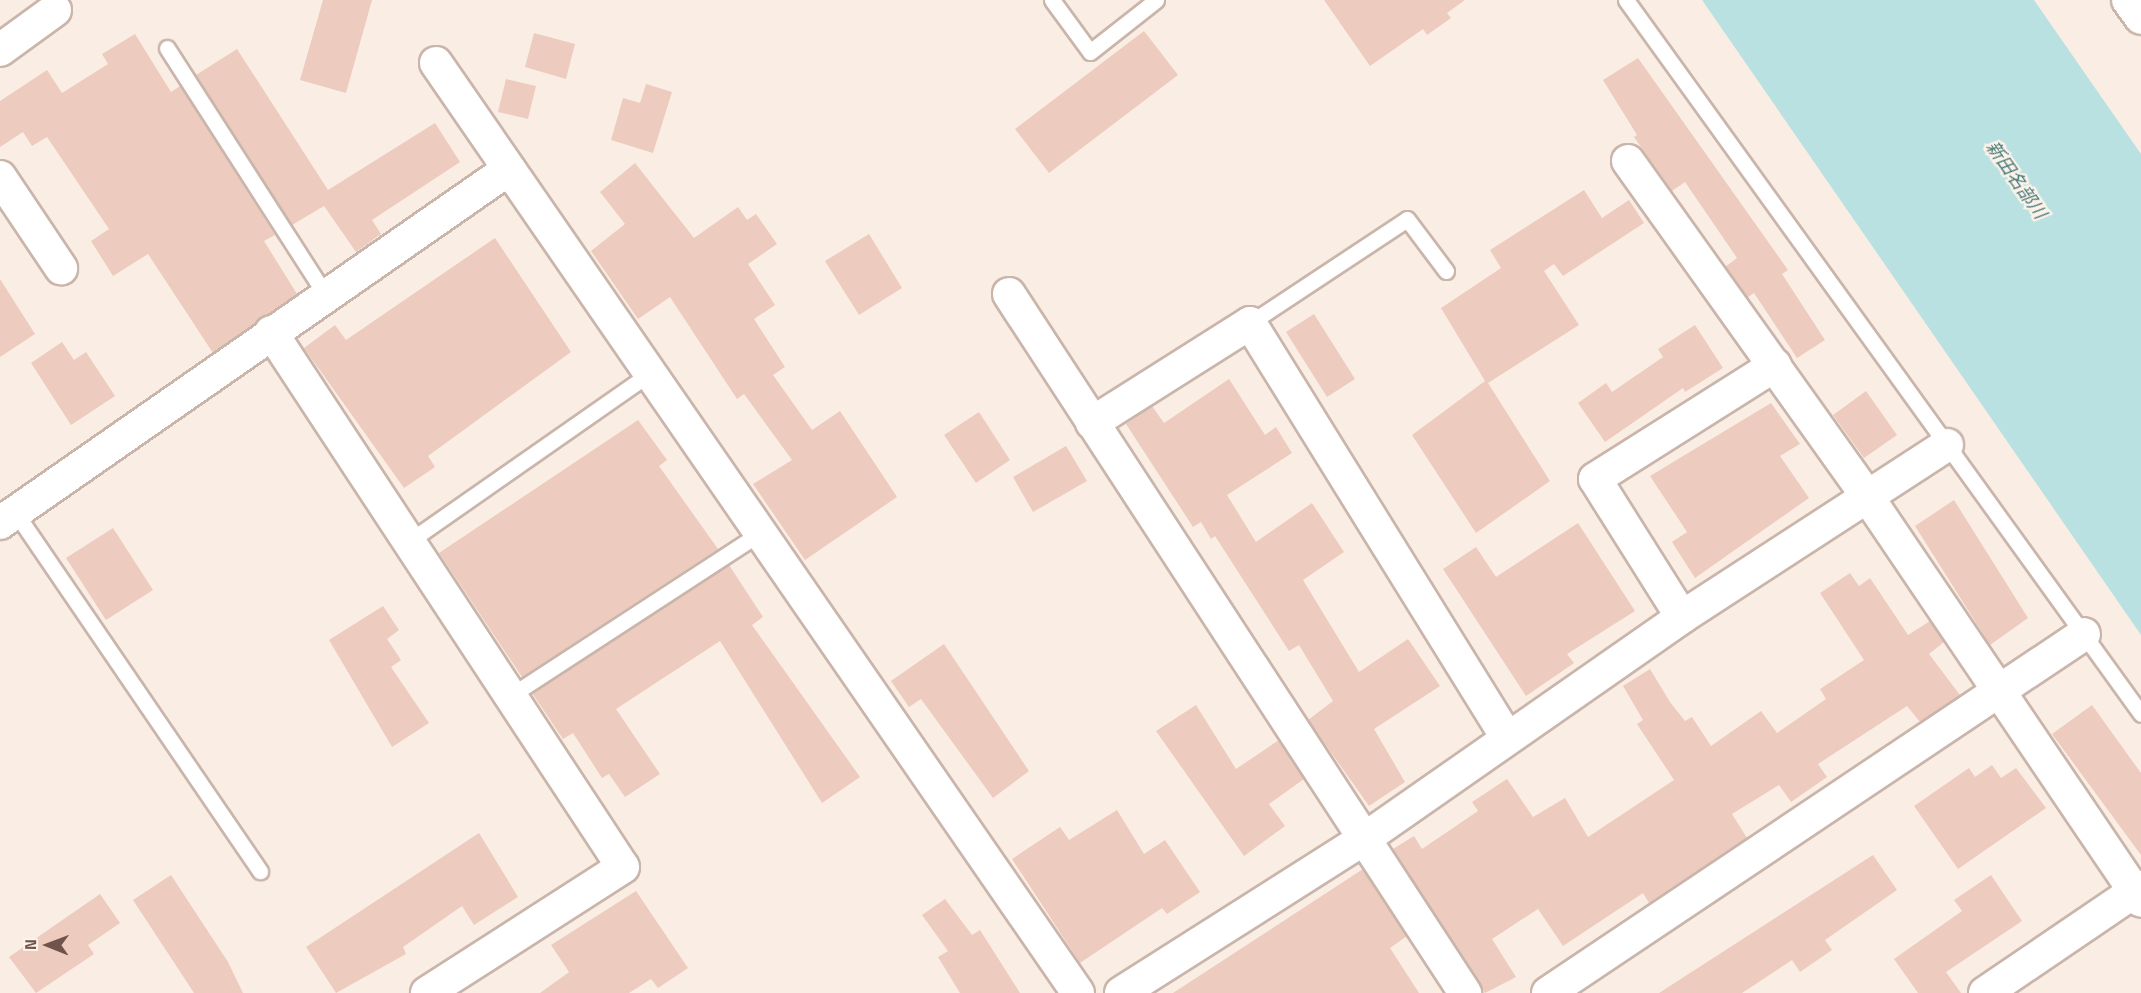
<!DOCTYPE html>
<meta charset="utf-8">
<style>
body{margin:0}
#map{position:relative;width:2141px;height:993px;overflow:hidden;background:#faeee4;font-family:"Titillium Web","Noto Sans JP",sans-serif}
div>[style]{position:absolute}
.water>*{inset:0;background:#bae1e1}
.building>*{inset:0;background:#edcbbe}
.roads{filter:drop-shadow(2px 0 #cab5ab) drop-shadow(-2px 0 #cab5ab) drop-shadow(0 2px #cab5ab) drop-shadow(0 -2px #cab5ab)}
.service>*{height:15px;margin:-7.5px;padding:0 7.5px;transform-origin:7.5px;border-radius:7.5px;background:#fff}
.minor>*{height:32px;margin:-16px;padding:0 16px;transform-origin:16px;border-radius:16px;background:#fff}
span{translate:-50% -50%;white-space:nowrap;text-align:center;line-height:1.15;-webkit-text-stroke:4.5px #fdf3e9;paint-order:stroke}
.water-label{font-size:18px;color:#45787b;font-style:italic}
.north{position:absolute;left:18px;top:915px;width:60px;height:60px;-webkit-text-stroke:4px #fdf3e9;paint-order:stroke;rotate:271deg;font-size:16px;font-weight:700;line-height:24px;text-align:center;color:#70544c}
.north::after{content:'';display:block;margin:auto;width:21px;height:27px;background:#70544c;clip-path:polygon(50% 0,100% 100%,50% 72%,0 100%)}
</style>
<div id="map">
<div class="water">
<i style="clip-path:polygon(1702px 0,2034px 0,2141px 154px,2141px 635px)"></i>
</div>
<div class="building">
<i style="clip-path:polygon(323px 0,372px 0,346px 93px,300px 80px)"></i>
<i style="clip-path:polygon(1324px 0,1465px 0,1447px 13px,1451px 18px,1427px 35px,1423px 29px,1370px 66px)"></i>
<i style="clip-path:polygon(1144px 31px,1178px 75px,1049px 173px,1015px 129px)"></i>
<i style="clip-path:polygon(534px 33px,575px 44px,566px 79px,525px 67px)"></i>
<i style="clip-path:polygon(135px 34px,171px 92px,180px 86px,275px 235px,264px 241px,297px 294px,213px 353px,148px 254px,113px 276px,91px 241px,109px 229px,47px 137px,32px 146px,23px 132px,0 147px,0 101px,47px 70px,62px 93px,108px 64px,102px 54px)"></i>
<i style="clip-path:polygon(237px 49px,328px 190px,435px 123px,460px 162px,372px 220px,381px 234px,356px 252px,324px 206px,292px 225px,196px 75px)"></i>
<i style="clip-path:polygon(1638px 58px,1788px 270px,1782px 274px,1825px 340px,1797px 358px,1754px 293px,1747px 298px,1725px 267px,1737px 258px,1685px 182px,1672px 191px,1634px 137px,1637px 135px,1603px 80px)"></i>
<i style="clip-path:polygon(506px 79px,536px 86px,528px 119px,498px 112px)"></i>
<i style="clip-path:polygon(646px 84px,672px 92px,653px 153px,611px 140px,623px 98px,640px 103px)"></i>
<i style="clip-path:polygon(635px 163px,694px 238px,738px 207px,747px 220px,756px 214px,777px 244px,748px 264px,775px 305px,754px 319px,785px 367px,773px 375px,812px 430px,840px 411px,897px 497px,805px 560px,753px 484px,792px 460px,744px 394px,737px 399px,670px 297px,638px 319px,591px 251px,625px 224px,600px 192px)"></i>
<i style="clip-path:polygon(1584px 190px,1602px 218px,1629px 200px,1644px 223px,1563px 276px,1554px 264px,1544px 271px,1579px 325px,1488px 383px,1550px 481px,1476px 533px,1412px 435px,1485px 381px,1441px 308px,1501px 268px,1490px 250px)"></i>
<i style="clip-path:polygon(869px 234px,902px 288px,859px 315px,825px 261px)"></i>
<i style="clip-path:polygon(495px 238px,571px 352px,428px 456px,435px 467px,404px 488px,304px 348px,335px 325px,346px 340px)"></i>
<i style="clip-path:polygon(0 279px,35px 334px,0 357px)"></i>
<i style="clip-path:polygon(1314px 314px,1355px 379px,1327px 397px,1286px 332px)"></i>
<i style="clip-path:polygon(1695px 325px,1723px 368px,1685px 392px,1683px 388px,1605px 442px,1578px 403px,1606px 383px,1612px 392px,1663px 357px,1658px 349px)"></i>
<i style="clip-path:polygon(62px 342px,74px 360px,86px 352px,115px 396px,71px 425px,31px 363px)"></i>
<i style="clip-path:polygon(1229px 379px,1265px 435px,1276px 427px,1292px 453px,1227px 495px,1256px 542px,1312px 503px,1344px 552px,1303px 580px,1359px 672px,1408px 639px,1440px 686px,1374px 729px,1405px 782px,1369px 806px,1308px 720px,1333px 701px,1299px 645px,1289px 651px,1215px 536px,1211px 539px,1201px 522px,1193px 527px,1126px 424px,1152px 406px,1164px 423px)"></i>
<i style="clip-path:polygon(1866px 391px,1897px 435px,1864px 458px,1833px 415px)"></i>
<i style="clip-path:polygon(1771px 403px,1800px 444px,1780px 456px,1809px 498px,1695px 578px,1672px 542px,1687px 532px,1650px 476px)"></i>
<i style="clip-path:polygon(979px 412px,1010px 460px,976px 483px,944px 435px)"></i>
<i style="clip-path:polygon(638px 420px,667px 460px,659px 466px,718px 549px,522px 677px,439px 553px)"></i>
<i style="clip-path:polygon(1066px 446px,1087px 481px,1033px 512px,1013px 477px)"></i>
<i style="clip-path:polygon(1954px 500px,2028px 618px,1990px 645px,1915px 526px)"></i>
<i style="clip-path:polygon(1578px 523px,1635px 611px,1567px 654px,1574px 663px,1526px 696px,1443px 569px,1476px 547px,1496px 577px)"></i>
<i style="clip-path:polygon(113px 528px,153px 590px,106px 620px,66px 558px)"></i>
<i style="clip-path:polygon(729px 565px,763px 617px,752px 625px,860px 777px,822px 803px,720px 641px,616px 709px,660px 774px,625px 797px,609px 774px,602px 778px,573px 733px,563px 739px,532px 693px)"></i>
<i style="clip-path:polygon(1850px 573px,1859px 586px,1870px 578px,1908px 635px,1930px 621px,1944px 642px,1929px 654px,1960px 695px,1920px 722px,1907px 706px,1818px 764px,1827px 777px,1791px 802px,1779px 785px,1732px 814px,1747px 838px,1649px 903px,1643px 893px,1563px 946px,1538px 909px,1492px 939px,1516px 977px,1485px 993px,1393px 849px,1414px 836px,1422px 849px,1478px 811px,1472px 802px,1507px 779px,1533px 817px,1565px 798px,1588px 837px,1674px 780px,1637px 724px,1643px 720px,1623px 686px,1650px 669px,1670px 702px,1685px 721px,1692px 717px,1711px 746px,1761px 711px,1777px 733px,1826px 699px,1820px 689px,1864px 660px,1820px 593px)"></i>
<i style="clip-path:polygon(383px 606px,399px 630px,387px 639px,401px 660px,391px 667px,429px 723px,392px 747px,329px 640px)"></i>
<i style="clip-path:polygon(944px 644px,1029px 771px,993px 798px,921px 699px,909px 707px,891px 681px)"></i>
<i style="clip-path:polygon(1196px 705px,1236px 769px,1279px 740px,1304px 779px,1269px 804px,1285px 826px,1244px 856px,1156px 731px)"></i>
<i style="clip-path:polygon(2092px 705px,2141px 773px,2141px 855px,2052px 734px)"></i>
<i style="clip-path:polygon(1992px 765px,2001px 778px,2016px 768px,2046px 808px,1958px 869px,1914px 806px,1969px 768px,1975px 777px)"></i>
<i style="clip-path:polygon(1117px 810px,1144px 854px,1165px 840px,1200px 892px,1167px 914px,1162px 908px,1080px 963px,1012px 859px,1060px 827px,1069px 840px)"></i>
<i style="clip-path:polygon(479px 833px,518px 897px,474px 925px,462px 906px,403px 947px,406px 954px,336px 993px,306px 947px)"></i>
<i style="clip-path:polygon(1873px 855px,1897px 890px,1825px 940px,1832px 950px,1800px 972px,1792px 960px,1742px 993px,1659px 993px)"></i>
<i style="clip-path:polygon(1363px 869px,1407px 936px,1390px 948px,1419px 993px,1173px 993px)"></i>
<i style="clip-path:polygon(171px 875px,228px 962px,243px 993px,194px 993px,133px 900px)"></i>
<i style="clip-path:polygon(1991px 875px,2022px 921px,1946px 972px,1961px 993px,1918px 993px,1894px 959px,1962px 911px,1954px 900px)"></i>
<i style="clip-path:polygon(636px 891px,688px 968px,658px 988px,651px 979px,629px 993px,540px 993px,569px 972px,551px 945px)"></i>
<i style="clip-path:polygon(100px 894px,120px 923px,88px 945px,94px 954px,36px 993px,9px 957px)"></i>
<i style="clip-path:polygon(945px 899px,972px 935px,980px 930px,1020px 993px,960px 993px,938px 957px,948px 951px,922px 915px)"></i>
</div>
<div class="roads">
<div class="service">
<i style="left:1052px;top:0;width:64px;rotate:53.8deg"></i>
<i style="left:1090px;top:52px;width:84px;rotate:-38.2deg"></i>
<i style="left:1626px;top:0;width:880px;rotate:54.2deg"></i>
<i style="left:167px;top:48px;width:295px;rotate:57.3deg"></i>
<i style="left:1250px;top:323px;width:188px;rotate:-33.5deg"></i>
<i style="left:1407px;top:219px;width:65px;rotate:53.1deg"></i>
<i style="left:15px;top:512px;width:435px;rotate:55.7deg"></i>
<i style="left:408px;top:542px;width:295px;rotate:-34.9deg"></i>
<i style="left:510px;top:696px;width:298px;rotate:-33.1deg"></i>
</div>
<div class="minor">
<i style="left:2128px;top:0;width:22px;rotate:54deg"></i>
<i style="left:0;top:50px;width:68px;rotate:-36deg"></i>
<i style="left:436px;top:63px;width:1130px;rotate:55.38deg"></i>
<i style="left:1628px;top:161px;width:415px;rotate:54.5deg"></i>
<i style="left:1869px;top:499px;width:485px;rotate:55.9deg"></i>
<i style="left:0;top:177px;width:110px;rotate:56.2deg"></i>
<i style="left:1009px;top:294px;width:835px;rotate:56.88deg"></i>
<i style="left:271px;top:332px;width:640px;rotate:56.66deg"></i>
<i style="left:623px;top:867px;width:233px;rotate:147.3deg"></i>
<i style="left:1092px;top:423px;width:187px;rotate:-32.3deg"></i>
<i style="left:1250px;top:323px;width:487px;rotate:58.2deg"></i>
<i style="left:0;top:523px;width:620px;rotate:-34.82deg"></i>
<i style="left:1682px;top:617px;width:163px;rotate:-122.2deg"></i>
<i style="left:1595px;top:479px;width:213px;rotate:-32.3deg"></i>
<i style="left:1121px;top:993px;width:291px;rotate:-32.4deg"></i>
<i style="left:1367px;top:837px;width:384px;rotate:-34.9deg"></i>
<i style="left:1682px;top:617px;width:316px;rotate:-33deg"></i>
<i style="left:1548px;top:993px;width:645px;rotate:-33.81deg"></i>
<i style="left:1985px;top:993px;width:189px;rotate:-34.2deg"></i>
</div>
</div>
<div class="water-label">
<span style="left:2016px;top:180px;rotate:55deg">新田名部川</span>
</div>
<div class="north">N</div>
</div>
